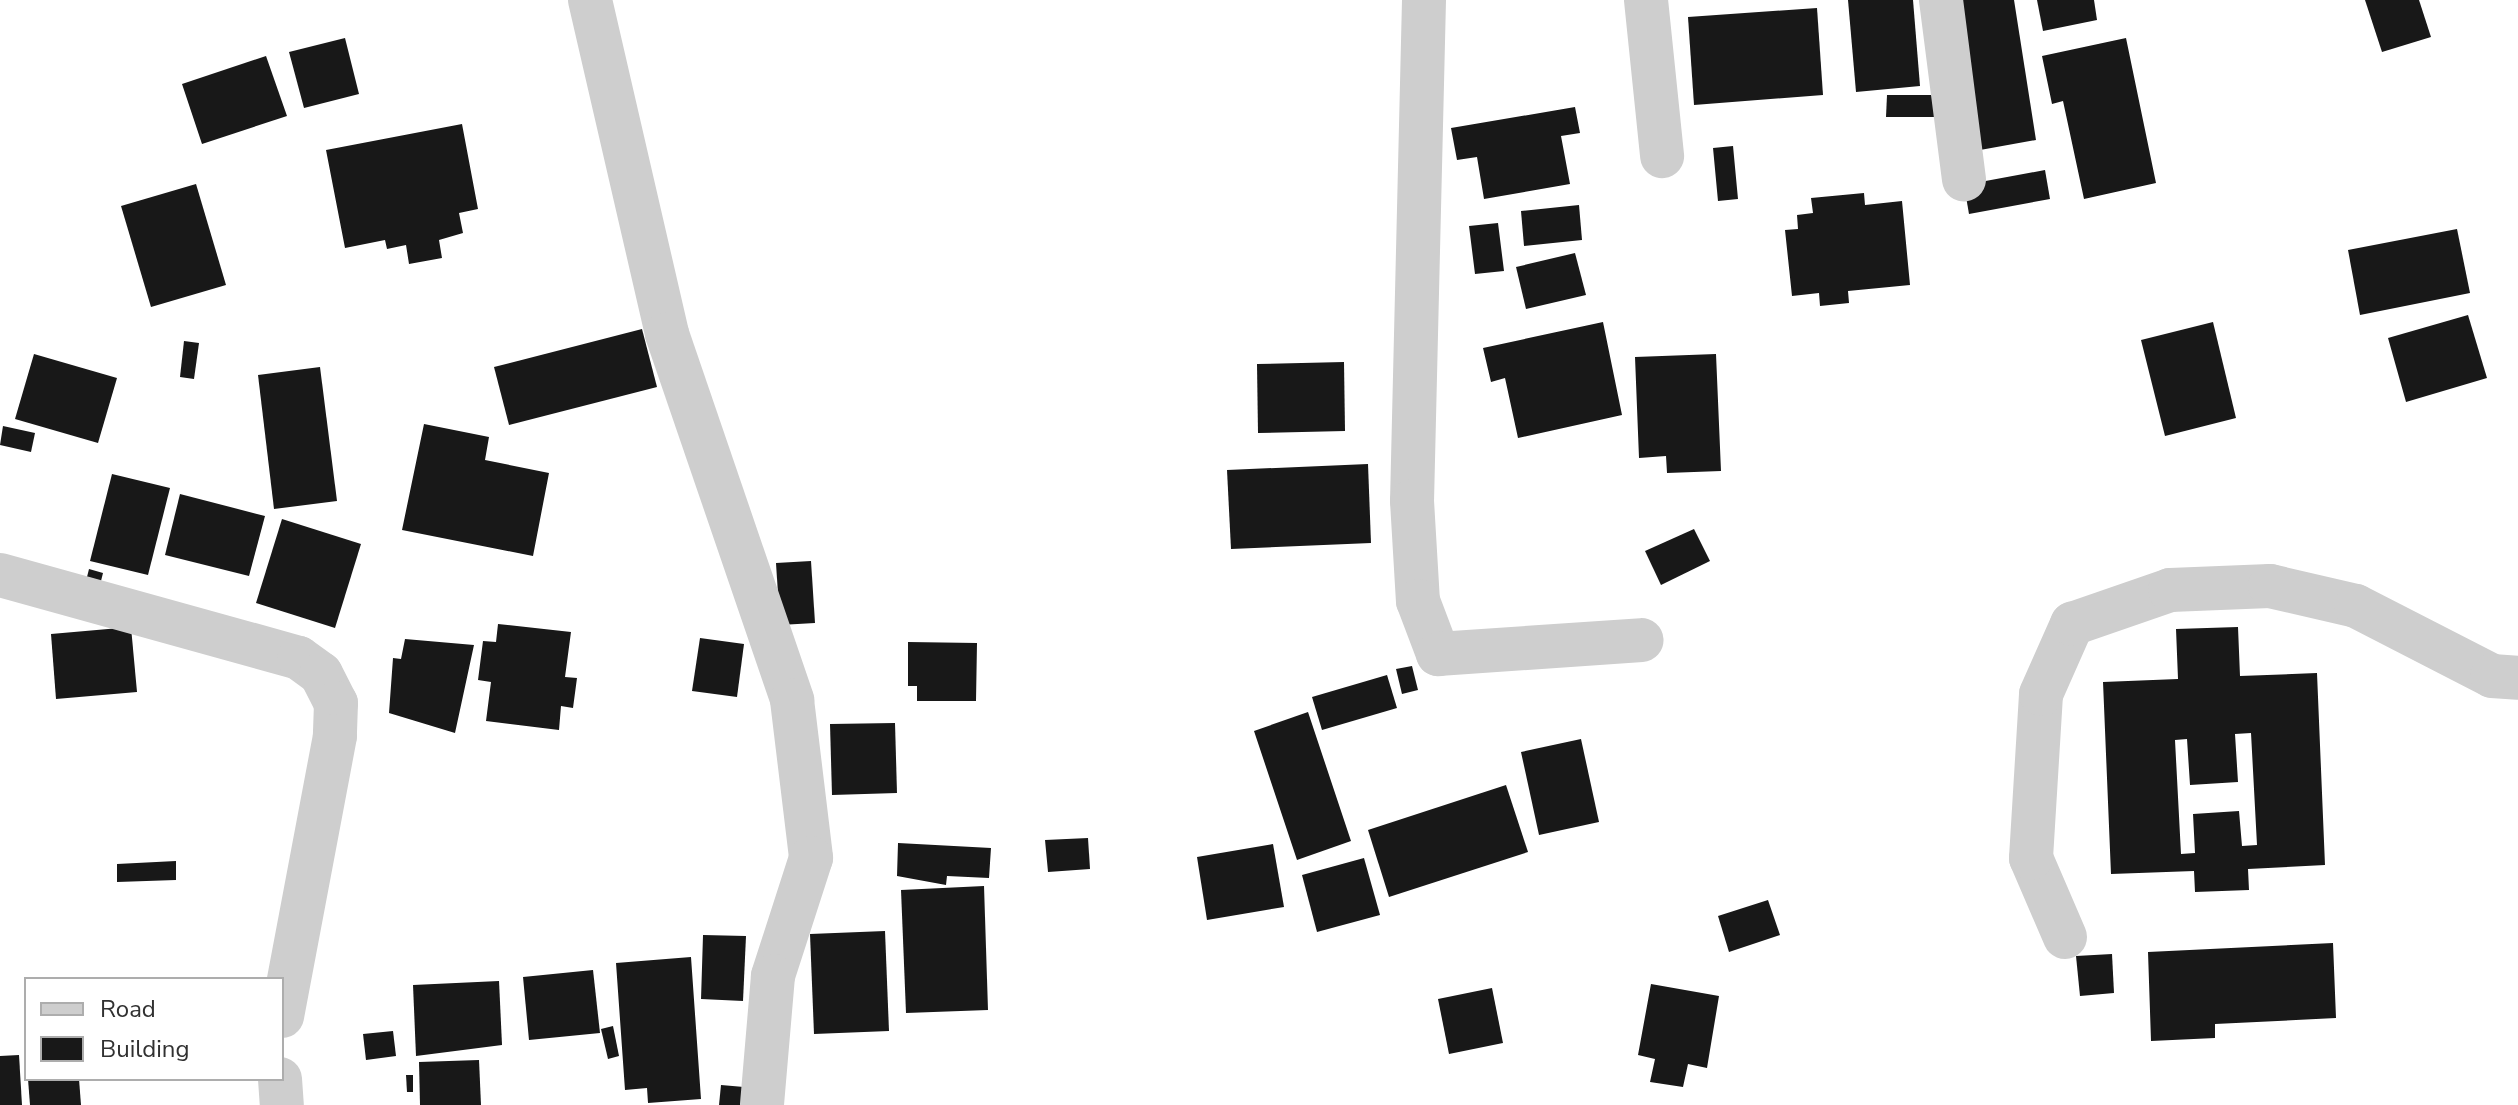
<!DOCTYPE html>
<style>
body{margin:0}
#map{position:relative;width:2518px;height:1105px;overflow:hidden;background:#fff;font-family:"Nunito Sans",sans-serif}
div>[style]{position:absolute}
.building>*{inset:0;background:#181818}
.minor>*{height:44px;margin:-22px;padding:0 22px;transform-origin:22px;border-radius:22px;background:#cecece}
span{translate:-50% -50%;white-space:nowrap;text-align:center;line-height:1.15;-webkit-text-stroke:8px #fff;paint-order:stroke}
.legend{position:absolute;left:24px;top:977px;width:260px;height:104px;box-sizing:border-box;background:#fff;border:2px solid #adadad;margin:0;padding:10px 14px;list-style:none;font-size:24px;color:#313131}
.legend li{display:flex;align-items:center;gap:16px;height:40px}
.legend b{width:40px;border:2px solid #adadad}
</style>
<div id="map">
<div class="building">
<i style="clip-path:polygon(1848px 0,1913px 0,1920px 86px,1856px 92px)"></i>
<i style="clip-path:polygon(1945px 0,2014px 0,2036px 140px,1969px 152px)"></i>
<i style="clip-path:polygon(2037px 0,2094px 0,2097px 20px,2043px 31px)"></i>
<i style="clip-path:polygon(2365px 0,2419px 0,2431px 37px,2382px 52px)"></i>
<i style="clip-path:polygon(1817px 8px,1823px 95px,1694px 105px,1688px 17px)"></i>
<i style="clip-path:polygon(345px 38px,359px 94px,304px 108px,289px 52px)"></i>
<i style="clip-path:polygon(2126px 38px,2156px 183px,2084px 199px,2063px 101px,2052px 104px,2042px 56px)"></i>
<i style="clip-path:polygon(266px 56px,287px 116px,202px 144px,182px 84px)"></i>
<i style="clip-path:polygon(1887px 95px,1948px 95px,1948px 117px,1886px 117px)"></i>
<i style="clip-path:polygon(1575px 107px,1580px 133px,1561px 136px,1570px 184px,1484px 199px,1477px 157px,1457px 160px,1451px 128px)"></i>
<i style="clip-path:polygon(462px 124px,478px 209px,459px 213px,463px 233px,439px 240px,442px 258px,409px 264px,406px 245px,387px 249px,385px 240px,345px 248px,326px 150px)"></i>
<i style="clip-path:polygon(1733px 146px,1738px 199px,1718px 201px,1713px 148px)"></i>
<i style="clip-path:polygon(2045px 170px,2050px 199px,1969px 214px,1964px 185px)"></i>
<i style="clip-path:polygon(196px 184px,226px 285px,151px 307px,121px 206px)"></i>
<i style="clip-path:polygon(1864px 193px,1865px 205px,1902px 201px,1910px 285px,1848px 291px,1849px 303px,1820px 306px,1819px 293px,1792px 296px,1785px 230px,1798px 229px,1797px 215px,1813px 213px,1811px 198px)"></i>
<i style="clip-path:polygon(1579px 205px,1582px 240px,1524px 246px,1521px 211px)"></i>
<i style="clip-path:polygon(1498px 223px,1504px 271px,1475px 274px,1469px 226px)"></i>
<i style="clip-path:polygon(2457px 229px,2470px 293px,2360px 315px,2348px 250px)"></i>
<i style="clip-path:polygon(1575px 253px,1586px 295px,1526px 309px,1516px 267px)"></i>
<i style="clip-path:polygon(2468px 315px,2487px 378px,2406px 402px,2388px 338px)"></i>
<i style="clip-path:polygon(1603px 322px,1622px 415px,1518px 438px,1505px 378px,1491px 382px,1483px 348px)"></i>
<i style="clip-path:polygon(2213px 322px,2236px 418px,2165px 436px,2141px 340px)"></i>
<i style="clip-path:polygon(642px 329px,657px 387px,509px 425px,494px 367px)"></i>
<i style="clip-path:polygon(184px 341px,199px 343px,194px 379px,180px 377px)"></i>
<i style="clip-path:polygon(34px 354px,117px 378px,98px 443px,15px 419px)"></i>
<i style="clip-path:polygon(1716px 354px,1721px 471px,1667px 473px,1666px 456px,1639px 458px,1635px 357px)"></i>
<i style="clip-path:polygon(1344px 362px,1345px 431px,1258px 433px,1257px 364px)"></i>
<i style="clip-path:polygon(320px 367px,337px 501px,274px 509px,258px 375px)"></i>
<i style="clip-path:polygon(424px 424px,489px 437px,485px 460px,549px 473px,533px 556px,402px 530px)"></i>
<i style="clip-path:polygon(3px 426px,35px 433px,31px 452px,0 445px)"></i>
<i style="clip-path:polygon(1368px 464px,1371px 543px,1231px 549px,1227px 470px)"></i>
<i style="clip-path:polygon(112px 474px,170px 488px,148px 575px,90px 561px)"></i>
<i style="clip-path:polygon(180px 494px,265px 516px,249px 576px,165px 555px)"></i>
<i style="clip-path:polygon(282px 519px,361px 544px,335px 628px,256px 603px)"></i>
<i style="clip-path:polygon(1694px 529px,1710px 561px,1661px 585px,1645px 551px)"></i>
<i style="clip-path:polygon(811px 561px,815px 623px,780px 625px,776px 563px)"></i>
<i style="clip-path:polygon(89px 569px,103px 573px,101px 581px,87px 577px)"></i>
<i style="clip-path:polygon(498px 624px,571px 632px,565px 677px,577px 678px,573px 708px,561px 706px,559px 730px,486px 721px,491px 682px,478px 680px,483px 641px,496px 642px)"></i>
<i style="clip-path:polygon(131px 627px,137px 692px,56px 699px,51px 634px)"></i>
<i style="clip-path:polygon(evenodd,2238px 627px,2240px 676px,2317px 673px,2325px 865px,2248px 869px,2249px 890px,2195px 892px,2194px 871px,2111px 874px,2103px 682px,2178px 679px,2176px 629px,2238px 627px,2251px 733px,2257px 845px,2242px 846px,2239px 811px,2193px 814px,2195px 853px,2181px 854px,2175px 740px,2187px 739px,2190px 785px,2238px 782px,2235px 734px,2251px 733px)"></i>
<i style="clip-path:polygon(700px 638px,744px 644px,737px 697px,692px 691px)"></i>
<i style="clip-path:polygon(405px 639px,474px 645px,455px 733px,389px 713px,393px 658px,401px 659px)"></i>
<i style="clip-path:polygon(908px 642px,977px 643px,976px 701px,917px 701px,917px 686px,908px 686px)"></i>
<i style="clip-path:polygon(1412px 666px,1418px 690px,1402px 694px,1396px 669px)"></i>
<i style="clip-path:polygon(1387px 675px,1397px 708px,1322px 730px,1312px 697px)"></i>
<i style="clip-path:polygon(1308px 712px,1351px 841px,1297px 860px,1254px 731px)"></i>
<i style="clip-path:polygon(895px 723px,897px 793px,832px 795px,830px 724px)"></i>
<i style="clip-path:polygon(1581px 739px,1599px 822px,1539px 835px,1521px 752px)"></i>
<i style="clip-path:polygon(1506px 785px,1528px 852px,1389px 897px,1368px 830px)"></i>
<i style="clip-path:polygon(1088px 838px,1090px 869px,1048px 872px,1045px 840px)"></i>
<i style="clip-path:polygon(898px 843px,991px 848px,989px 878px,947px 876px,946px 885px,897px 876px)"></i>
<i style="clip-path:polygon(1273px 844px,1284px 907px,1207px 920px,1197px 857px)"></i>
<i style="clip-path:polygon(1364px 858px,1380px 915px,1317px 932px,1302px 875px)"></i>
<i style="clip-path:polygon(176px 861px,176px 880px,117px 882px,117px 864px)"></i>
<i style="clip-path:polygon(984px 886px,988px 1010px,906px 1013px,901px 890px)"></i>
<i style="clip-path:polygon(1768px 900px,1780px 935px,1729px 952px,1718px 916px)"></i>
<i style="clip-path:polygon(885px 931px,889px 1031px,814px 1034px,810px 934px)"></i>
<i style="clip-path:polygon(703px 935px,746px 936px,743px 1001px,701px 999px)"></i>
<i style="clip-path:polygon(2333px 943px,2336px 1018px,2215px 1024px,2215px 1038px,2151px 1041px,2148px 952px)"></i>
<i style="clip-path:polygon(2112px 954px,2114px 993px,2080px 996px,2076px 956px)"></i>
<i style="clip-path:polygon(691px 957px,701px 1099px,648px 1103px,647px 1088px,625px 1090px,616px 963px)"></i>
<i style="clip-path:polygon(593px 970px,600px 1033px,529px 1040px,523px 977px)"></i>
<i style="clip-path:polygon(499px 981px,502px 1045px,416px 1056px,413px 985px)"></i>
<i style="clip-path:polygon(1651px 984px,1719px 996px,1707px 1068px,1688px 1064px,1683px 1087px,1650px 1082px,1655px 1059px,1638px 1055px)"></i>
<i style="clip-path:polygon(1492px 988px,1503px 1043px,1449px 1054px,1438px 999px)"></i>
<i style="clip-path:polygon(613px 1026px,619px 1056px,608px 1059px,601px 1029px)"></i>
<i style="clip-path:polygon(393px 1031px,396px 1056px,366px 1060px,363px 1034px)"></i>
<i style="clip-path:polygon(19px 1055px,22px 1105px,0 1105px,0 1056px)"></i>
<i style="clip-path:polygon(479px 1060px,481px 1105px,420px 1105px,419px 1062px)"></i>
<i style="clip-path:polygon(406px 1075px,413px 1075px,413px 1092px,407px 1092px)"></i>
<i style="clip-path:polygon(28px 1079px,79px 1079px,81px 1105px,30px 1105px)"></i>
<i style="clip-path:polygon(721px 1085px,744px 1087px,742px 1105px,719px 1105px)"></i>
</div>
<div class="minor">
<i style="left:590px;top:0;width:343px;rotate:77deg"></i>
<i style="left:667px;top:334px;width:387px;rotate:71.1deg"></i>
<i style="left:792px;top:700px;width:159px;rotate:83.1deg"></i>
<i style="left:811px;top:858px;width:124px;rotate:107.9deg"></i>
<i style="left:773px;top:976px;width:129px;rotate:94.9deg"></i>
<i style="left:1424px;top:0;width:501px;rotate:91.37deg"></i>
<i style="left:1412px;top:501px;width:100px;rotate:86.6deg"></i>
<i style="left:1418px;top:601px;width:57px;rotate:69.3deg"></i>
<i style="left:1438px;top:654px;width:204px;rotate:-3.9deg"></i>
<i style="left:1646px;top:0;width:157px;rotate:84.1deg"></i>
<i style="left:1941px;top:0;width:181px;rotate:82.7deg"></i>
<i style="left:0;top:575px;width:310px;rotate:15.5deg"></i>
<i style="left:299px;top:658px;width:27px;rotate:36deg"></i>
<i style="left:321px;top:674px;width:33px;rotate:63deg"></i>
<i style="left:336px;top:703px;width:33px;rotate:92deg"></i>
<i style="left:335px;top:736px;width:285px;rotate:100.7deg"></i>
<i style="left:2065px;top:937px;width:86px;rotate:-113.3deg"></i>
<i style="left:2031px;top:858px;width:164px;rotate:-86.5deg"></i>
<i style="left:2041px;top:694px;width:77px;rotate:-66.1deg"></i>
<i style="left:2072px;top:624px;width:104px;rotate:-19.1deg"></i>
<i style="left:2170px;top:590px;width:100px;rotate:-2.3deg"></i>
<i style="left:2270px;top:586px;width:88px;rotate:13.1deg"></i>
<i style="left:2356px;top:606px;width:153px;rotate:27.2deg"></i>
<i style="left:2492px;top:676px;width:26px;rotate:4deg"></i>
<i style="left:280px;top:1079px;width:26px;rotate:86deg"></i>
</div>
<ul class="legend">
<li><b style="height:10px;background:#cecece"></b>Road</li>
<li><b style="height:22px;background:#181818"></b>Building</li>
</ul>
</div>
